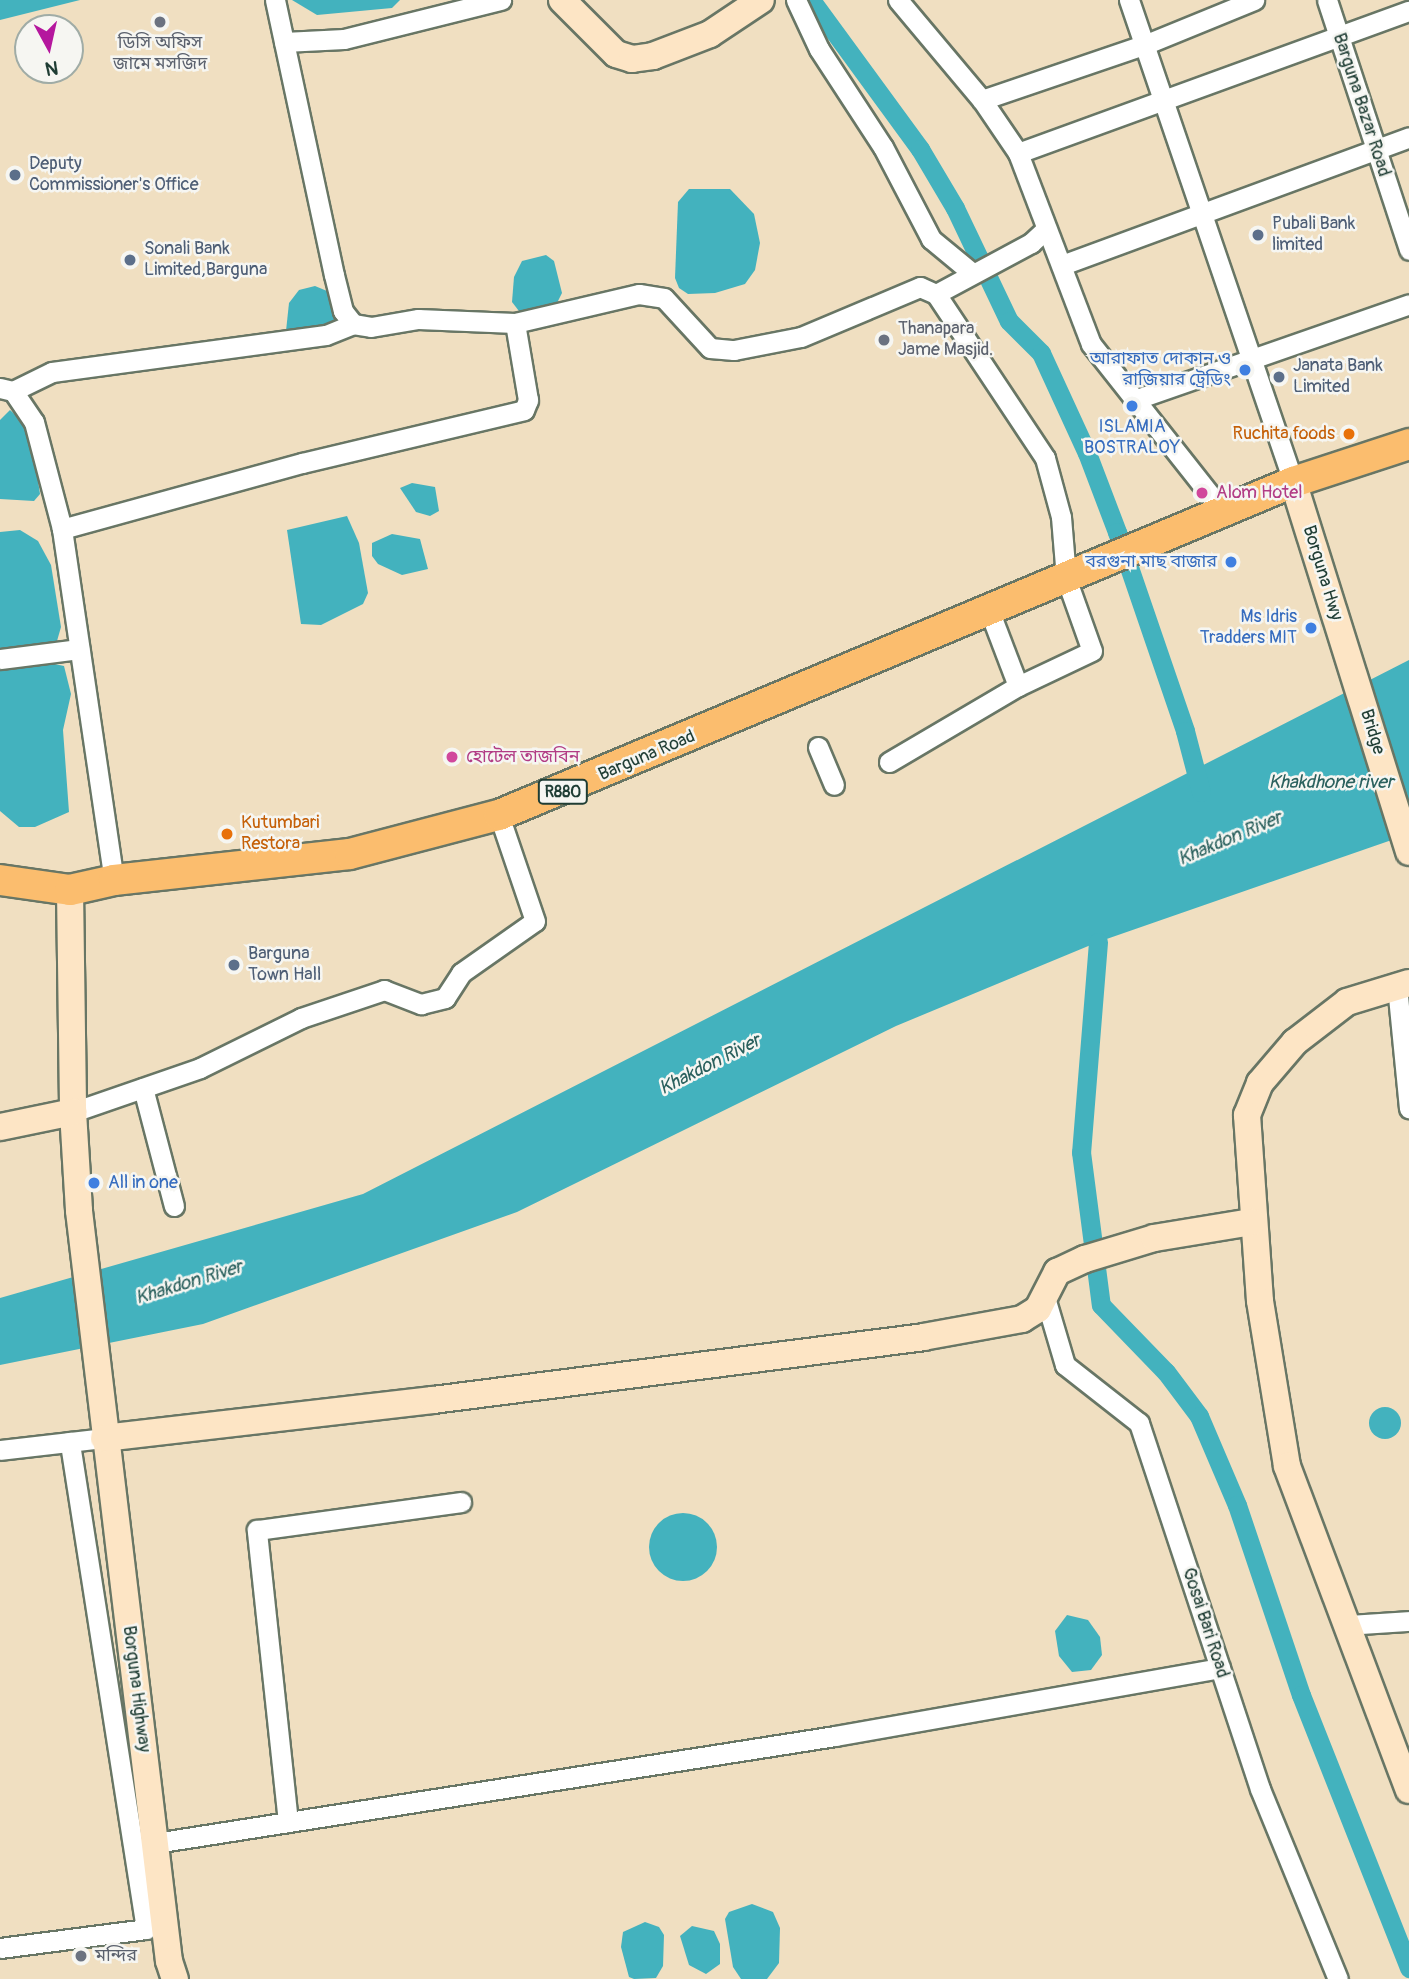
<!DOCTYPE html>
<meta charset="utf-8">
<style>
body{margin:0}
#map{position:relative;width:1409px;height:1979px;overflow:hidden;background:#f0dfc1;font-family:Pangolin,"Noto Sans Bengali",sans-serif}
div>[style]{position:absolute}
.water>*{inset:0;background:#43b2be}
.round{border-radius:50%}
.canal>*{height:19px;margin:-9.5px;padding:0 9.5px;transform-origin:9.5px;border-radius:9.5px;background:#43b2be}
.roads{filter:drop-shadow(2px 0 #687665) drop-shadow(-2px 0 #687665) drop-shadow(0 2px #687665) drop-shadow(0 -2px #687665)}
.street>*{height:19px;margin:-9.5px;padding:0 9.5px;transform-origin:9.5px;border-radius:9.5px;background:#fff}
.secondary>*{height:26px;margin:-13px;padding:0 13px;transform-origin:13px;border-radius:13px;background:#fde5c5}
.primary>*{height:30px;margin:-15px;padding:0 15px;transform-origin:15px;border-radius:15px;background:#fbbd6e}
.dots>*{width:19px;height:19px;translate:-50% -50%;box-sizing:border-box;border:4px solid #f6f6f2;border-radius:50%}
span{translate:-50% -50%;white-space:nowrap;text-align:center;line-height:1.15;-webkit-text-stroke:5px #f6f6f2;paint-order:stroke}
.shield-label span{padding:2px 5px;background:#f6f6f2;border:2px solid;border-radius:5px;-webkit-text-stroke-width:0}
.shield-label{font-size:16px;color:#1f3d34;font-weight:700}
.worship-label{font-size:18px;color:#5b616d}
.left{translate:0 -50%;text-align:left}
.street-label{font-size:18px;color:#1f3d34}
.service-label{font-size:18px;color:#4e5e75}
.shop-label{font-size:18px;color:#366cbe}
.right{translate:-100% -50%;text-align:right}
.food-label{font-size:18px;color:#c56008}
.hotel-label{font-size:18px;color:#b23c85}
.water-label{font-size:19px;color:#2a605d;font-style:italic}
.north{position:absolute;left:14px;top:14px;width:70px;height:70px;box-sizing:border-box;background:#f6f6f2;border:2px solid #a0aca6;border-radius:50%;rotate:172deg;font-size:19px;font-weight:700;line-height:28px;text-align:center;color:#1f3d34}
.north::after{content:'';display:block;margin:auto;width:24px;height:32px;background:#b5179e;clip-path:polygon(50% 0,100% 100%,50% 72%,0 100%)}
</style>
<div id="map">
<div class="water">
<i style="clip-path:polygon(0 0,80px 0,0 20px)"></i>
<i style="clip-path:polygon(292px 0,400px 0,392px 8px,317px 15px)"></i>
<i style="clip-path:polygon(689px 189px,730px 189px,754px 214px,760px 243px,755px 270px,745px 284px,715px 293px,688px 294px,679px 288px,675px 278px,678px 202px)"></i>
<i style="clip-path:polygon(546px 255px,554px 261px,562px 293px,555px 307px,522px 315px,512px 302px,514px 277px,522px 261px)"></i>
<i style="clip-path:polygon(315px 286px,327px 291px,335px 303px,341px 316px,337px 332px,286px 331px,289px 303px,299px 290px)"></i>
<i style="clip-path:polygon(10px 410px,30px 428px,40px 494px,34px 501px,0 499px,0 420px)"></i>
<i style="clip-path:polygon(412px 483px,435px 487px,439px 511px,430px 516px,416px 512px,400px 488px)"></i>
<i style="clip-path:polygon(347px 516px,359px 543px,368px 593px,363px 604px,321px 625px,301px 624px,287px 530px)"></i>
<i style="clip-path:polygon(20px 530px,38px 541px,51px 565px,61px 627px,57px 641px,44px 646px,0 650px,0 532px)"></i>
<i style="clip-path:polygon(392px 534px,420px 539px,428px 569px,402px 575px,378px 564px,372px 556px,372px 543px)"></i>
<i style="clip-path:polygon(1409px 660px,1409px 834px,1098px 942px,896px 1026px,517px 1212px,203px 1324px,0 1365px,0 1298px,363px 1194px)"></i>
<i style="clip-path:polygon(45px 662px,64px 666px,71px 694px,63px 730px,69px 812px,35px 827px,19px 827px,0 811px,0 666px)"></i>
<i class="round" style="left:1369px;top:1407px;width:32px;height:32px"></i>
<i class="round" style="left:649px;top:1513px;width:68px;height:68px"></i>
<i style="clip-path:polygon(1067px 1615px,1088px 1620px,1100px 1637px,1102px 1655px,1091px 1670px,1072px 1672px,1059px 1656px,1055px 1631px)"></i>
<i style="clip-path:polygon(752px 1904px,773px 1912px,780px 1928px,779px 1963px,767px 1979px,741px 1979px,733px 1967px,725px 1919px,729px 1912px)"></i>
<i style="clip-path:polygon(645px 1922px,659px 1927px,664px 1935px,663px 1966px,656px 1978px,634px 1979px,629px 1977px,621px 1947px,623px 1932px)"></i>
<i style="clip-path:polygon(692px 1926px,714px 1931px,720px 1944px,720px 1964px,706px 1974px,689px 1965px,680px 1936px)"></i>
</div>
<div class="canal">
<i style="left:811px;top:0;width:185px;rotate:53.8deg"></i>
<i style="left:920px;top:149px;width:69px;rotate:59.3deg"></i>
<i style="left:955px;top:208px;width:125px;rotate:64.5deg"></i>
<i style="left:1009px;top:321px;width:45px;rotate:45deg"></i>
<i style="left:1041px;top:353px;width:110px;rotate:65.3deg"></i>
<i style="left:1087px;top:453px;width:85px;rotate:69.2deg"></i>
<i style="left:1117px;top:532px;width:210px;rotate:71.1deg"></i>
<i style="left:1185px;top:731px;width:63px;rotate:75.3deg"></i>
<i style="left:1098px;top:942px;width:211px;rotate:94.6deg"></i>
<i style="left:1081px;top:1152px;width:154px;rotate:82.6deg"></i>
<i style="left:1101px;top:1305px;width:93px;rotate:45.9deg"></i>
<i style="left:1166px;top:1372px;width:55px;rotate:53.1deg"></i>
<i style="left:1199px;top:1416px;width:97px;rotate:66.9deg"></i>
<i style="left:1237px;top:1505px;width:200px;rotate:71.4deg"></i>
<i style="left:1301px;top:1695px;width:294px;rotate:68.4deg"></i>
</div>
<div class="roads">
<div class="street">
<i style="left:275px;top:0;width:281px;rotate:77.9deg"></i>
<i style="left:334px;top:275px;width:37px;rotate:76deg"></i>
<i style="left:343px;top:311px;width:16px;rotate:52deg"></i>
<i style="left:353px;top:324px;width:18px;rotate:9deg"></i>
<i style="left:371px;top:327px;width:48px;rotate:-9.7deg"></i>
<i style="left:418px;top:319px;width:97px;rotate:2.4deg"></i>
<i style="left:515px;top:323px;width:127px;rotate:-13.2deg"></i>
<i style="left:639px;top:294px;width:25px;rotate:9deg"></i>
<i style="left:664px;top:298px;width:68px;rotate:47.4deg"></i>
<i style="left:710px;top:348px;width:24px;rotate:5deg"></i>
<i style="left:734px;top:350px;width:68px;rotate:-11deg"></i>
<i style="left:801px;top:337px;width:129px;rotate:-22.8deg"></i>
<i style="left:920px;top:287px;width:17px;rotate:24deg"></i>
<i style="left:936px;top:294px;width:197px;rotate:56.4deg"></i>
<i style="left:1045px;top:458px;width:61px;rotate:74.8deg"></i>
<i style="left:1061px;top:517px;width:61px;rotate:85.3deg"></i>
<i style="left:1066px;top:578px;width:77px;rotate:70.4deg"></i>
<i style="left:1092px;top:651px;width:82px;rotate:154.7deg"></i>
<i style="left:796px;top:0;width:54px;rotate:64.9deg"></i>
<i style="left:819px;top:49px;width:117px;rotate:56.9deg"></i>
<i style="left:883px;top:147px;width:104px;rotate:62.4deg"></i>
<i style="left:931px;top:239px;width:52px;rotate:39.5deg"></i>
<i style="left:898px;top:0;width:131px;rotate:50deg"></i>
<i style="left:982px;top:100px;width:64px;rotate:55.8deg"></i>
<i style="left:1018px;top:153px;width:204px;rotate:69.1deg"></i>
<i style="left:1091px;top:344px;width:213px;rotate:51.7deg"></i>
<i style="left:1129px;top:0;width:521px;rotate:71.18deg"></i>
<i style="left:1327px;top:0;width:263px;rotate:71.8deg"></i>
<i style="left:284px;top:42px;width:60px;rotate:-2.9deg"></i>
<i style="left:344px;top:39px;width:162px;rotate:-14deg"></i>
<i style="left:982px;top:100px;width:171px;rotate:-18.8deg"></i>
<i style="left:1144px;top:45px;width:119px;rotate:-22.2deg"></i>
<i style="left:1018px;top:153px;width:416px;rotate:-20deg"></i>
<i style="left:1062px;top:265px;width:370px;rotate:-20.2deg"></i>
<i style="left:936px;top:294px;width:108px;rotate:-28.2deg"></i>
<i style="left:1031px;top:243px;width:21px;rotate:-43deg"></i>
<i style="left:0;top:388px;width:13px;rotate:13deg"></i>
<i style="left:13px;top:391px;width:37px;rotate:56deg"></i>
<i style="left:34px;top:422px;width:111px;rotate:75.3deg"></i>
<i style="left:62px;top:529px;width:355px;rotate:81.6deg"></i>
<i style="left:13px;top:391px;width:43px;rotate:-26deg"></i>
<i style="left:52px;top:372px;width:276px;rotate:-7.7deg"></i>
<i style="left:326px;top:335px;width:29px;rotate:-22deg"></i>
<i style="left:1134px;top:400px;width:291px;rotate:-19.2deg"></i>
<i style="left:62px;top:529px;width:249px;rotate:-15.4deg"></i>
<i style="left:302px;top:463px;width:228px;rotate:-13.4deg"></i>
<i style="left:524px;top:410px;width:11px;rotate:-68deg"></i>
<i style="left:528px;top:400px;width:78px;rotate:-99.6deg"></i>
<i style="left:0;top:659px;width:80px;rotate:-7.2deg"></i>
<i style="left:818px;top:747px;width:41px;rotate:67.2deg"></i>
<i style="left:889px;top:762px;width:150px;rotate:-30.5deg"></i>
<i style="left:1018px;top:686px;width:81px;rotate:-110.9deg"></i>
<i style="left:1397px;top:986px;width:123px;rotate:84.4deg"></i>
<i style="left:143px;top:1088px;width:122px;rotate:75.3deg"></i>
<i style="left:73px;top:1112px;width:134px;rotate:-19.1deg"></i>
<i style="left:200px;top:1068px;width:113px;rotate:-26.3deg"></i>
<i style="left:301px;top:1018px;width:88px;rotate:-18.6deg"></i>
<i style="left:384px;top:990px;width:40px;rotate:21deg"></i>
<i style="left:421px;top:1004px;width:25px;rotate:-14deg"></i>
<i style="left:445px;top:998px;width:30px;rotate:-57deg"></i>
<i style="left:461px;top:973px;width:90px;rotate:-35.1deg"></i>
<i style="left:535px;top:921px;width:112px;rotate:-108.8deg"></i>
<i style="left:1044px;top:1294px;width:74px;rotate:73.5deg"></i>
<i style="left:1065px;top:1365px;width:94px;rotate:38.1deg"></i>
<i style="left:1139px;top:1423px;width:385px;rotate:71.7deg"></i>
<i style="left:1260px;top:1789px;width:205px;rotate:67.7deg"></i>
<i style="left:0;top:1450px;width:105px;rotate:-6.6deg"></i>
<i style="left:1347px;top:1625px;width:62px;rotate:-3.7deg"></i>
<i style="left:288px;top:1822px;width:294px;rotate:-96.1deg"></i>
<i style="left:257px;top:1530px;width:206px;rotate:-7.8deg"></i>
<i style="left:155px;top:1843px;width:688px;rotate:-8.94deg"></i>
<i style="left:835px;top:1736px;width:391px;rotate:-10deg"></i>
<i style="left:0;top:1948px;width:147px;rotate:-7.4deg"></i>
<i style="left:146px;top:1929px;width:493px;rotate:-98.9deg"></i>
</div>
<div class="secondary">
<i style="left:562px;top:0;width:76px;rotate:45deg"></i>
<i style="left:616px;top:54px;width:17px;rotate:17deg"></i>
<i style="left:632px;top:59px;width:21px;rotate:-8deg"></i>
<i style="left:653px;top:56px;width:61px;rotate:-21.1deg"></i>
<i style="left:710px;top:34px;width:61px;rotate:-33.7deg"></i>
<i style="left:1297px;top:494px;width:375px;rotate:72.6deg"></i>
<i style="left:70px;top:890px;width:222px;rotate:89.2deg"></i>
<i style="left:73px;top:1112px;width:99px;rotate:86.5deg"></i>
<i style="left:79px;top:1211px;width:755px;rotate:83.16deg"></i>
<i style="left:169px;top:1961px;width:19px;rotate:72deg"></i>
<i style="left:1409px;top:983px;width:65px;rotate:163deg"></i>
<i style="left:1347px;top:1002px;width:66px;rotate:142.4deg"></i>
<i style="left:1295px;top:1042px;width:54px;rotate:130.5deg"></i>
<i style="left:1260px;top:1083px;width:35px;rotate:112deg"></i>
<i style="left:1247px;top:1115px;width:186px;rotate:86deg"></i>
<i style="left:1260px;top:1301px;width:167px;rotate:80.7deg"></i>
<i style="left:1287px;top:1466px;width:346px;rotate:69.4deg"></i>
<i style="left:0;top:1127px;width:75px;rotate:-11.6deg"></i>
<i style="left:104px;top:1438px;width:331px;rotate:-6.6deg"></i>
<i style="left:433px;top:1400px;width:494px;rotate:-7.3deg"></i>
<i style="left:923px;top:1337px;width:101px;rotate:-10.3deg"></i>
<i style="left:1022px;top:1319px;width:19px;rotate:-32deg"></i>
<i style="left:1038px;top:1309px;width:42px;rotate:-62.8deg"></i>
<i style="left:1057px;top:1272px;width:31px;rotate:-25deg"></i>
<i style="left:1085px;top:1259px;width:72px;rotate:-16.9deg"></i>
<i style="left:1154px;top:1238px;width:99px;rotate:-9.3deg"></i>
</div>
<div class="primary">
<i style="left:0;top:880px;width:71px;rotate:8.1deg"></i>
<i style="left:70px;top:890px;width:45px;rotate:-12.8deg"></i>
<i style="left:114px;top:880px;width:237px;rotate:-6.3deg"></i>
<i style="left:350px;top:854px;width:154px;rotate:-14.7deg"></i>
<i style="left:499px;top:815px;width:861px;rotate:-22.75deg"></i>
<i style="left:1293px;top:482px;width:122px;rotate:-18.1deg"></i>
</div>
</div>
<div class="dots">
<i style="left:160px;top:22px;background:#6b7280"></i>
<i style="left:15px;top:175px;background:#5c6f8a"></i>
<i style="left:1258px;top:235px;background:#5c6f8a"></i>
<i style="left:130px;top:260px;background:#5c6f8a"></i>
<i style="left:884px;top:340px;background:#6b7280"></i>
<i style="left:1245px;top:370px;background:#3f7fe0"></i>
<i style="left:1279px;top:377px;background:#5c6f8a"></i>
<i style="left:1132px;top:406px;background:#3f7fe0"></i>
<i style="left:1349px;top:434px;background:#e8710a"></i>
<i style="left:1202px;top:493px;background:#d1479c"></i>
<i style="left:1231px;top:562px;background:#3f7fe0"></i>
<i style="left:1311px;top:628px;background:#3f7fe0"></i>
<i style="left:452px;top:757px;background:#d1479c"></i>
<i style="left:227px;top:834px;background:#e8710a"></i>
<i style="left:234px;top:965px;background:#5c6f8a"></i>
<i style="left:94px;top:1183px;background:#3f7fe0"></i>
<i style="left:81px;top:1956px;background:#6b7280"></i>
</div>
<div class="shield-label">
<span style="left:563px;top:792px">R880</span>
</div>
<div class="worship-label">
<span style="left:160px;top:54px">ডিসি অফিস<br>জামে মসজিদ</span>
<span class="left" style="left:898px;top:340px">Thanapara<br>Jame Masjid.</span>
<span class="left" style="left:95px;top:1956px">মন্দির</span>
</div>
<div class="street-label">
<span style="left:1361px;top:105px;rotate:72deg">Barguna Bazar Road</span>
<span style="left:1322px;top:573px;rotate:73deg">Borguna Hwy</span>
<span style="left:1372px;top:732px;rotate:73deg">Bridge</span>
<span style="left:647px;top:756px;rotate:-23deg">Barguna Road</span>
<span style="left:1205px;top:1623px;rotate:72deg">Gosai Bari Road</span>
<span style="left:136px;top:1689px;rotate:83deg">Borguna Highway</span>
</div>
<div class="service-label">
<span class="left" style="left:29px;top:175px">Deputy<br>Commissioner's Office</span>
<span class="left" style="left:1272px;top:235px">Pubali Bank<br>limited</span>
<span class="left" style="left:144px;top:260px">Sonali Bank<br>Limited,Barguna</span>
<span class="left" style="left:1293px;top:377px">Janata Bank<br>Limited</span>
<span class="left" style="left:248px;top:965px">Barguna<br>Town Hall</span>
</div>
<div class="shop-label">
<span class="right" style="left:1231px;top:370px">আরাফাত দোকান ও<br>রাজিয়ার ট্রেডিং</span>
<span style="left:1132px;top:438px">ISLAMIA<br>BOSTRALOY</span>
<span class="right" style="left:1217px;top:562px">বরগুনা মাছ বাজার</span>
<span class="right" style="left:1297px;top:628px">Ms Idris<br>Tradders MIT</span>
<span class="left" style="left:108px;top:1183px">All in one</span>
</div>
<div class="food-label">
<span class="right" style="left:1335px;top:434px">Ruchita foods</span>
<span class="left" style="left:241px;top:834px">Kutumbari<br>Restora</span>
</div>
<div class="hotel-label">
<span class="left" style="left:1216px;top:493px">Alom Hotel</span>
<span class="left" style="left:466px;top:757px">হোটেল তাজবিন</span>
</div>
<div class="water-label">
<span style="left:1331px;top:783px">Khakdhone river</span>
<span style="left:1230px;top:839px;rotate:-23deg">Khakdon River</span>
<span style="left:710px;top:1065px;rotate:-27deg">Khakdon River</span>
<span style="left:189px;top:1283px;rotate:-17deg">Khakdon River</span>
</div>
<div class="north">N</div>
</div>
